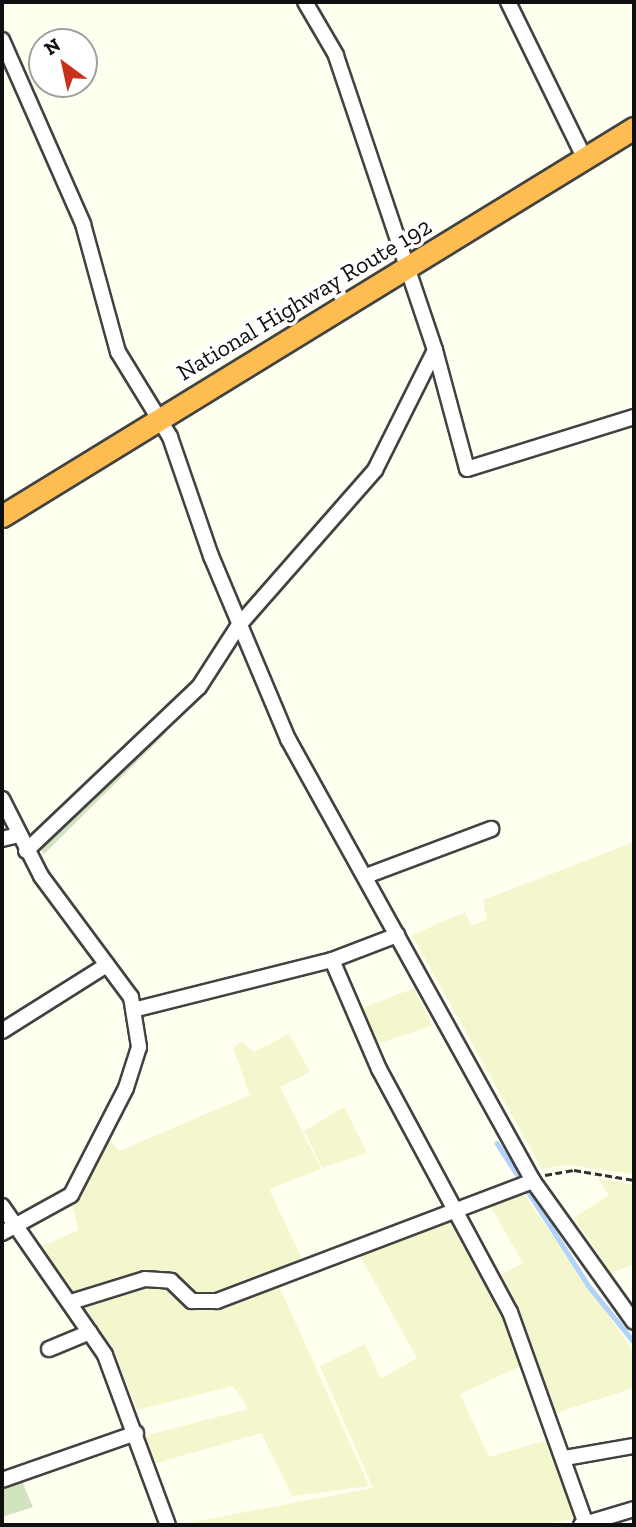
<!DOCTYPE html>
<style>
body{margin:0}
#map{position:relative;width:636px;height:1527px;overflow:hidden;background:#fffff0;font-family:"Zilla Slab",serif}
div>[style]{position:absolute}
.farmland>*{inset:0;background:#f4f7ce}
.cemetery>*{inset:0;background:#d1e3bf}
.stream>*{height:4.5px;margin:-2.25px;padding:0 2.25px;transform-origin:2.25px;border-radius:2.25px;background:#b1d2fa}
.path>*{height:2.5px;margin-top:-1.25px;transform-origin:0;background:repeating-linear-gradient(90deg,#313131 0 7px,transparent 0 10.5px)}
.roads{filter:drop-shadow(2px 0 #424242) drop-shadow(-2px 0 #424242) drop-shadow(0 2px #424242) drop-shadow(0 -2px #424242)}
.minor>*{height:14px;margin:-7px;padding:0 7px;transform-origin:7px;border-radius:7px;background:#fff}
.highway>*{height:21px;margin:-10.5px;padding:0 10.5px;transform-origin:10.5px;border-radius:10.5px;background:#fdbd50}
span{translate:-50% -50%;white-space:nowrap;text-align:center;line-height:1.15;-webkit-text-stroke:7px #fff;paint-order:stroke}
.street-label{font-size:24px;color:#0f0f0f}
.frame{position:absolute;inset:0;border:4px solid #0f0f0f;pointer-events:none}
.north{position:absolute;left:28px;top:28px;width:70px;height:70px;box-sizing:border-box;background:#fff;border:2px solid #9f9f9f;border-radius:50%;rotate:327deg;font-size:19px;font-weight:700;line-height:28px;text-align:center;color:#0f0f0f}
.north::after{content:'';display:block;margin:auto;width:24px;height:32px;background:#c8321d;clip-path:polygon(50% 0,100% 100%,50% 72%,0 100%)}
</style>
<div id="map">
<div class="farmland">
<i style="clip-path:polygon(634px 842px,634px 1174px,567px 1165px,542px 1169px,412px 935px,465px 912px,471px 925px,487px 920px,483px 900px)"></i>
<i style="clip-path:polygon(414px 988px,432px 1026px,374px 1045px,358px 1010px)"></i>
<i style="clip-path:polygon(289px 1034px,310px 1072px,280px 1087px,321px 1169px,269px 1189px,303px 1261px,213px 1295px,193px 1294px,177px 1276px,156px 1273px,74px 1295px,38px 1248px,79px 1230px,71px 1201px,109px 1138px,119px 1151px,250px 1095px,233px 1048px,242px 1041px,254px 1052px)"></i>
<i style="clip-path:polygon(344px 1107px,367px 1153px,322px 1168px,304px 1131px)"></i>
<i style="clip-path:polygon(598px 1178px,634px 1185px,634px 1264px,611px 1273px,574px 1218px,609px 1195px)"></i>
<i style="clip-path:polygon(523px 1193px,634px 1352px,634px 1388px,555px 1413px,495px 1278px,523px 1263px,489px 1204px)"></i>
<i style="clip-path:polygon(451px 1218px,525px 1364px,460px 1394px,489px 1457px,554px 1438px,578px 1518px,538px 1525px,177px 1525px,373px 1488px,320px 1366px,365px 1344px,381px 1379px,417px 1358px,359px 1254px)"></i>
<i style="clip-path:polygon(147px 1285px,218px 1306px,279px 1286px,369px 1486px,292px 1496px,261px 1433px,153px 1464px,144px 1436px,248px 1409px,233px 1386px,137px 1410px,112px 1346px,84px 1308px)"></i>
</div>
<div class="cemetery">
<i style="clip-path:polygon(167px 724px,166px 733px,44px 854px,38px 846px)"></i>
<i style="clip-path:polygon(20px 1477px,33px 1507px,2px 1517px,2px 1484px)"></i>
</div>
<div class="stream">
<i style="left:497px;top:1143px;width:169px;rotate:57.3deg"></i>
<i style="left:588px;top:1285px;width:73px;rotate:51.1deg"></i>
</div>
<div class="path">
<i style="left:545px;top:1175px;width:29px;rotate:-10deg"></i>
<i style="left:574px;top:1170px;width:61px;rotate:9.5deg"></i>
</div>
<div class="roads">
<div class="minor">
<i style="left:508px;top:2px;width:175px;rotate:63.9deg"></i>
<i style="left:2px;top:40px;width:201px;rotate:66.2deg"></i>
<i style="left:83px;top:224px;width:133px;rotate:74.7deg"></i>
<i style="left:118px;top:352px;width:100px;rotate:58.5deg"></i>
<i style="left:170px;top:437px;width:126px;rotate:71deg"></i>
<i style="left:211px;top:556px;width:199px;rotate:67.2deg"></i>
<i style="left:288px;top:739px;width:505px;rotate:61deg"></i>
<i style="left:533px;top:1181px;width:173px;rotate:54.4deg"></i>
<i style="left:435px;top:350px;width:123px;rotate:74.9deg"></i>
<i style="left:467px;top:469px;width:175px;rotate:-17.3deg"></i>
<i style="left:2px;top:799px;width:86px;rotate:63.1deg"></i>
<i style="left:41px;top:876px;width:151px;rotate:53.4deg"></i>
<i style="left:131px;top:997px;width:51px;rotate:80.9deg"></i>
<i style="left:139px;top:1047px;width:43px;rotate:107.6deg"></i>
<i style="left:126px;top:1088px;width:120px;rotate:117.2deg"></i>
<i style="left:71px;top:1195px;width:79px;rotate:151.2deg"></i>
<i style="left:2px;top:839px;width:16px;rotate:-14deg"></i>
<i style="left:26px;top:851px;width:238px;rotate:-43.5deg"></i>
<i style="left:199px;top:687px;width:74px;rotate:-57.2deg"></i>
<i style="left:239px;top:625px;width:206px;rotate:-48.7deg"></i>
<i style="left:375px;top:470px;width:134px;rotate:-63.4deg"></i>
<i style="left:435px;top:350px;width:311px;rotate:-108.6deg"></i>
<i style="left:336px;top:55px;width:61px;rotate:-120.3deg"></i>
<i style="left:366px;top:876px;width:134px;rotate:-20.6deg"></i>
<i style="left:332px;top:960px;width:119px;rotate:66.7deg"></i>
<i style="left:379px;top:1069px;width:276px;rotate:61.7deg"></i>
<i style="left:510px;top:1312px;width:223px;rotate:70.3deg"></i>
<i style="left:137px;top:1009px;width:201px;rotate:-14.1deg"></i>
<i style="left:332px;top:960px;width:70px;rotate:-21deg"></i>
<i style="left:2px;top:1031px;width:124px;rotate:-32.2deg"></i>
<i style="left:2px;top:1206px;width:181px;rotate:55.3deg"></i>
<i style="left:105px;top:1355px;width:181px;rotate:69.7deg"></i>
<i style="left:71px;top:1302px;width:77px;rotate:-17.3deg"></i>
<i style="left:145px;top:1279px;width:26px;rotate:4deg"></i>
<i style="left:171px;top:1281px;width:29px;rotate:44deg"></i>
<i style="left:192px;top:1301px;width:25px"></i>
<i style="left:217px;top:1301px;width:338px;rotate:-20.8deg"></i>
<i style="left:49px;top:1349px;width:44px;rotate:-22.5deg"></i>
<i style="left:565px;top:1458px;width:70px;rotate:-9.9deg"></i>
<i style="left:2px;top:1480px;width:142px;rotate:-19.3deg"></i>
<i style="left:581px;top:1525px;width:55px;rotate:-16.8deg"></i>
</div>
<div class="highway">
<i style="left:2px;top:516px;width:742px;rotate:-31.55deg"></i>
</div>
</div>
<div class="street-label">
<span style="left:304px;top:299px;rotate:-31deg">National Highway Route 192</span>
</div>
<div class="frame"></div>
<div class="north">N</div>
</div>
